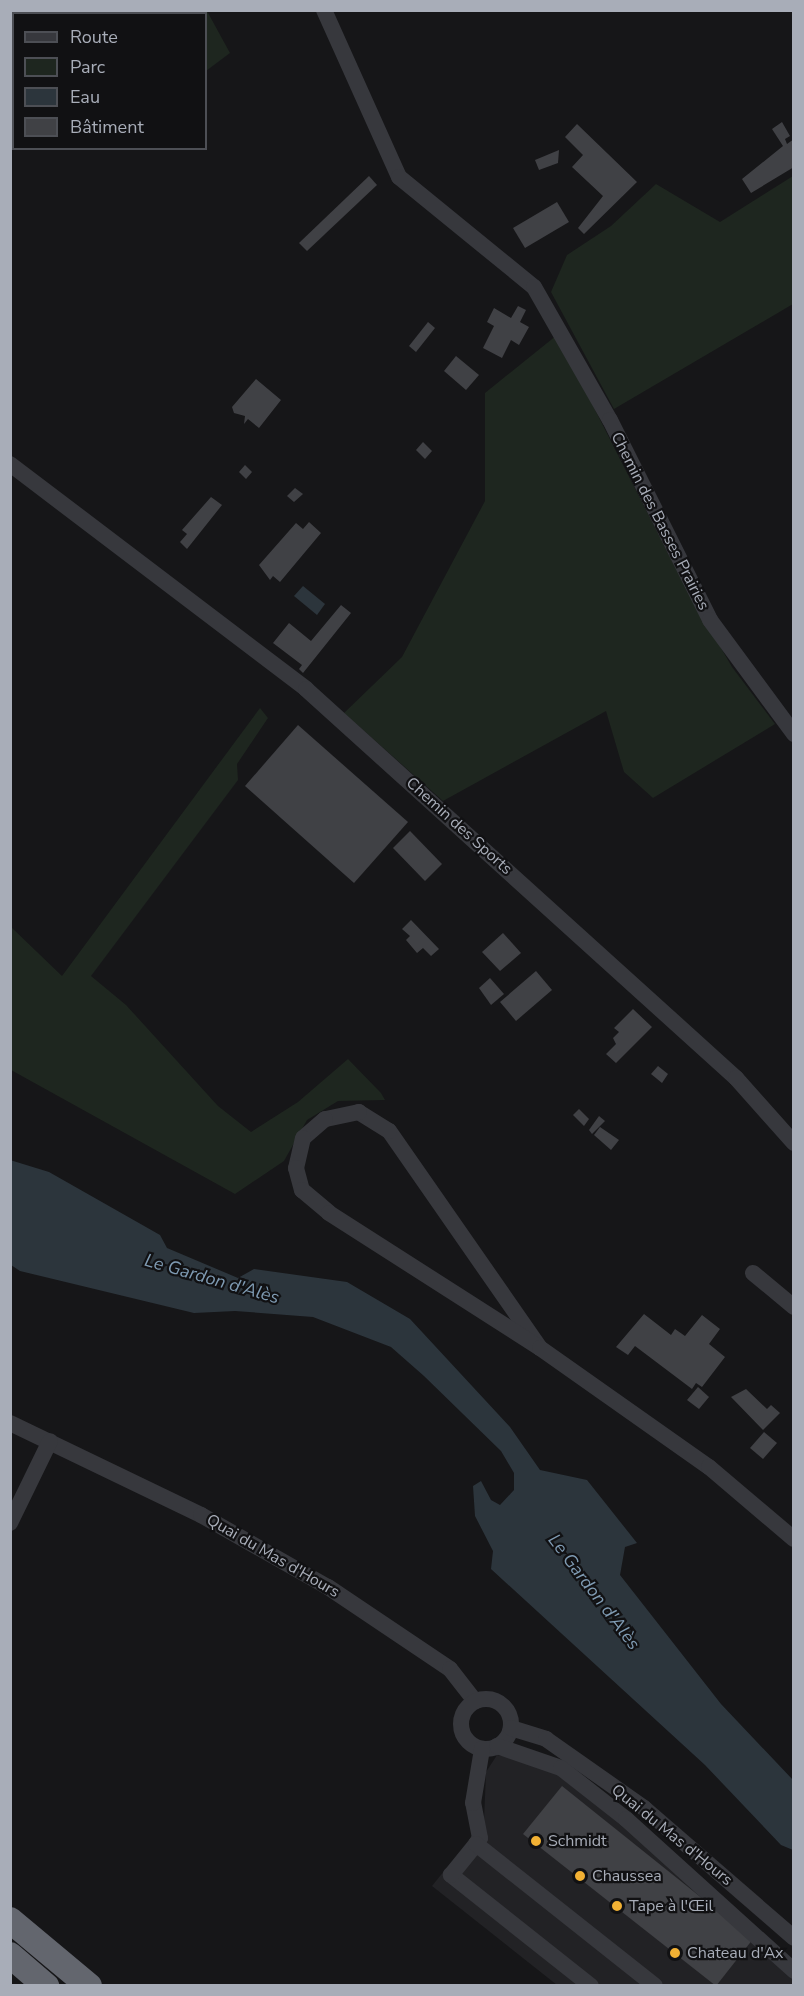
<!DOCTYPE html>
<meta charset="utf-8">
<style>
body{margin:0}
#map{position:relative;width:804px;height:1996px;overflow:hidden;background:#161618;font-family:"Nunito Sans",sans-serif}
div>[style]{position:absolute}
.built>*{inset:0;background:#222225}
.green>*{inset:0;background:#1e261f}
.water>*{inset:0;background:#2c353c}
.building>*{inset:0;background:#404145}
.minor>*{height:16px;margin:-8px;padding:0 8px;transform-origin:8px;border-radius:8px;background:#37383d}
.minor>.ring{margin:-8px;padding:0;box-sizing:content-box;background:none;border:16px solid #37383d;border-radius:50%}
.highway>*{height:26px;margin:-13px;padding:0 13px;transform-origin:13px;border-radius:13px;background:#63666e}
.dots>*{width:16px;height:16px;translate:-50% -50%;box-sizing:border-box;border:3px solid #111113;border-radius:50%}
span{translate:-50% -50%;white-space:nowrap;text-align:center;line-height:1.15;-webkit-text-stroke:4.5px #111113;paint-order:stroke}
.street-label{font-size:16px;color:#a8adb8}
.poi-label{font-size:16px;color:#a8adb8}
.left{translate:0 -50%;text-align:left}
.water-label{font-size:18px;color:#7f9bb3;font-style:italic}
.frame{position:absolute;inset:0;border:12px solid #a8adb8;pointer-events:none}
.legend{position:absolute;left:12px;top:12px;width:195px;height:138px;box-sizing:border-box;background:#111113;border:2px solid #4d4f55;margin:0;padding:8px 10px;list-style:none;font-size:18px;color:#a8adb8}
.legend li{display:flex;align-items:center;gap:12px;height:30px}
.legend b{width:30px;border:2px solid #4d4f55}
</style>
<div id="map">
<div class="built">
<i style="clip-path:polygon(497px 1755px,573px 1769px,793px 1964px,793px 1985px,557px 1985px,432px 1886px,484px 1821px,486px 1772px)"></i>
</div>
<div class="green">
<i style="clip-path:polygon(40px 11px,207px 11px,230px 53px,206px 71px,206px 14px)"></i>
<i style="clip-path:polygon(793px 176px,793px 304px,614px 409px,551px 292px,567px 255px,611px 226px,656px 184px,720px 222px)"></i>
<i style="clip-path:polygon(557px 335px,680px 577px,732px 667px,775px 724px,653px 798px,624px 772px,606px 711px,443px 801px,344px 713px,402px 657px,485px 501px,485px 393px)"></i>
<i style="clip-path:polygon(260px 708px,268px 718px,237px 764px,238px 780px,91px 976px,126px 1005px,218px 1106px,251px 1132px,298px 1102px,348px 1059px,381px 1093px,385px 1100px,338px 1101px,307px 1120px,284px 1161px,235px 1194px,11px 1070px,10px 926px,62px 976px)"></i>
</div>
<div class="water">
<i style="clip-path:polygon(303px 586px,325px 604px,317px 615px,294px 596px)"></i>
<i style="clip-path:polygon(10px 1160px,49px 1172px,160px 1235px,167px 1248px,238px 1278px,254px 1269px,347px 1282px,410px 1319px,510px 1427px,540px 1470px,587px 1480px,637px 1543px,625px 1547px,620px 1575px,721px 1704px,793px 1780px,793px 1850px,781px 1845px,705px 1765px,491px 1569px,493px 1551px,475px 1516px,473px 1486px,481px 1481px,491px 1500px,500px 1505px,514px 1490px,514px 1473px,501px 1451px,424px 1376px,391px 1347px,313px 1317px,235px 1311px,194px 1313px,20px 1271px,11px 1265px)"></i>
</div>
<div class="building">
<i style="clip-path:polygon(782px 122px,790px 136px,785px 139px,787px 144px,794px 139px,794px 167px,751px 193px,742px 179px,783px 146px,772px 129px)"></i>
<i style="clip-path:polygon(577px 124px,637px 182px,584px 234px,578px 228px,603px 196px,572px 167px,583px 155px,565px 137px)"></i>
<i style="clip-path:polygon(559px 150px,558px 163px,539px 170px,535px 160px)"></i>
<i style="clip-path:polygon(369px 176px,377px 185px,307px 251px,299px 243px)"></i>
<i style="clip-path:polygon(557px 202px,569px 222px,525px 248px,513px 228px)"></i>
<i style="clip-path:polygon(518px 306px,526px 310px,520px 322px,529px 327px,519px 345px,511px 340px,502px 358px,483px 348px,494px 326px,487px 322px,494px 308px,511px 318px)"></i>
<i style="clip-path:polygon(428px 322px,435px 328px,416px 352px,409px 346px)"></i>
<i style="clip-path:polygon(456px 356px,479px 375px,466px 390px,444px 371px)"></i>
<i style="clip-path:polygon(256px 379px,281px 400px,259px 428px,248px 419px,244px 424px,245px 416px,234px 413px,232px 407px)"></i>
<i style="clip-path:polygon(423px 442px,432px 451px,425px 459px,416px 450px)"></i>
<i style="clip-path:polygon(245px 465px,252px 472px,246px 479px,239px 472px)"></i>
<i style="clip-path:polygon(295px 488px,303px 494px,294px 502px,287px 496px)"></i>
<i style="clip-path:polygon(211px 497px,222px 505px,187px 549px,180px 542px,187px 534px,182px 530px)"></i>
<i style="clip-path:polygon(309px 522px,321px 533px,280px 582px,273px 576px,270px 580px,259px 565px,296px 523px,303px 529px)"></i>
<i style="clip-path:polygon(341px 605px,351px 613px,303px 673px,299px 669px,302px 665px,273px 643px,289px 623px,311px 641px)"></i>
<i style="clip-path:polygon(298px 725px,408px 822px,354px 883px,245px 786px)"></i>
<i style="clip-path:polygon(410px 831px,442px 864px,425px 881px,393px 848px)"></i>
<i style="clip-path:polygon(411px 920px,439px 949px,431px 956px,423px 948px,417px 953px,406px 940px,410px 936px,402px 929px)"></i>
<i style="clip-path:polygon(503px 933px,521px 953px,500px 971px,482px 952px)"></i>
<i style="clip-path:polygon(536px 971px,552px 990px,516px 1021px,500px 1002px)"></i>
<i style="clip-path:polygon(490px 978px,504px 994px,491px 1005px,479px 988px)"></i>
<i style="clip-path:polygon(633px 1009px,652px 1027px,616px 1063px,606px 1054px,616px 1044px,613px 1038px,619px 1032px,614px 1028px)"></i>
<i style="clip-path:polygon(658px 1066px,668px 1074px,662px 1083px,651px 1074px)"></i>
<i style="clip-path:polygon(579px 1109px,589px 1119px,584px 1126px,573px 1115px)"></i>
<i style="clip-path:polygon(599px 1116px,605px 1121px,592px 1134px,589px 1130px)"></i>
<i style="clip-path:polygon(600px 1127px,619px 1140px,611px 1150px,594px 1135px)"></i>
<i style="clip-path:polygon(644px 1314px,671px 1335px,675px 1329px,685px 1336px,702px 1315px,720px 1329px,709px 1344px,725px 1357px,702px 1387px,696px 1383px,692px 1389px,635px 1346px,628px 1355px,616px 1347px)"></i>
<i style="clip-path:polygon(698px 1387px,709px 1397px,699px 1409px,687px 1400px)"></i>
<i style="clip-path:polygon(746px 1389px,767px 1409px,771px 1405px,780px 1413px,763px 1430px,731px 1397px)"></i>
<i style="clip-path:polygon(764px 1432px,777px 1443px,763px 1459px,750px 1448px)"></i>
<i style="clip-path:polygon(562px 1786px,753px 1939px,716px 1986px,523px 1834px)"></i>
</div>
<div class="minor">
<i style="left:324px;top:10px;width:183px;rotate:65.8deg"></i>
<i style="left:399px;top:177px;width:174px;rotate:39.2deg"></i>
<i style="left:534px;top:287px;width:153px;rotate:60.3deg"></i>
<i style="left:610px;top:420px;width:224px;rotate:63.4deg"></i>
<i style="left:710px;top:620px;width:142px;rotate:53.6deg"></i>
<i style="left:10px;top:464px;width:372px;rotate:37.2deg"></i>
<i style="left:306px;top:689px;width:580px;rotate:42.13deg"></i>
<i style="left:736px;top:1078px;width:87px;rotate:48.3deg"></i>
<i style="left:753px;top:1273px;width:53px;rotate:39.7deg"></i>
<i style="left:540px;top:1348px;width:264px;rotate:-124.8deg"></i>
<i style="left:389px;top:1131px;width:36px;rotate:-148deg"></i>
<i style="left:359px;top:1112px;width:35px;rotate:168deg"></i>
<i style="left:325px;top:1119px;width:29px;rotate:139deg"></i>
<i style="left:303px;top:1138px;width:31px;rotate:103deg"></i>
<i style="left:296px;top:1168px;width:23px;rotate:75deg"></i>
<i style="left:302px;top:1190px;width:35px;rotate:40deg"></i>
<i style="left:329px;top:1213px;width:250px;rotate:32.6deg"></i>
<i style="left:540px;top:1348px;width:207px;rotate:35.2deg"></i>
<i style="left:709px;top:1467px;width:111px;rotate:40.3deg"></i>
<i style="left:10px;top:1423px;width:212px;rotate:25.7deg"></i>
<i style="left:201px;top:1515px;width:146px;rotate:29.6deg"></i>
<i style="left:328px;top:1587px;width:147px;rotate:33.9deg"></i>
<i style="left:450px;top:1669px;width:41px;rotate:52deg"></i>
<i style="left:10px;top:1523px;width:91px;rotate:-64deg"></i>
<i class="ring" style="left:461px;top:1699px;width:34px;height:34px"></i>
<i style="left:511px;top:1728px;width:37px;rotate:17deg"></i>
<i style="left:546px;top:1739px;width:120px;rotate:35.1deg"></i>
<i style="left:644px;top:1808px;width:198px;rotate:40.9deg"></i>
<i style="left:497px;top:1746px;width:68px;rotate:19deg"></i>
<i style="left:561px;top:1768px;width:83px;rotate:38.1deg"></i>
<i style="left:626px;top:1819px;width:227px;rotate:42.1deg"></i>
<i style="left:476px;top:1844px;width:7px;rotate:-56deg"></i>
<i style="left:480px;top:1838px;width:36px;rotate:-101deg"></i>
<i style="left:473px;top:1803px;width:55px;rotate:-80.5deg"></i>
<i style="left:591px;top:1986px;width:179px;rotate:-141.6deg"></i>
<i style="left:451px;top:1875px;width:40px;rotate:-51deg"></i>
<i style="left:476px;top:1844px;width:228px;rotate:38.4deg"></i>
</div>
<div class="highway">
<i style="left:10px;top:1920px;width:103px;rotate:39.9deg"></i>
<i style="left:10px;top:1955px;width:48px;rotate:40.7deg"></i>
</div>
<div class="dots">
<i style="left:536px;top:1841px;background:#f2b134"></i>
<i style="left:580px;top:1876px;background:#f2b134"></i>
<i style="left:617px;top:1906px;background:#f2b134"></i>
<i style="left:675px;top:1953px;background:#f2b134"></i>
</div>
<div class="street-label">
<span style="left:660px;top:521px;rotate:63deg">Chemin des Basses Prairies</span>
<span style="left:459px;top:826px;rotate:42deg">Chemin des Sports</span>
<span style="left:273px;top:1556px;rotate:30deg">Quai du Mas d'Hours</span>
<span style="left:672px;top:1835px;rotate:39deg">Quai du Mas d'Hours</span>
</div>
<div class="poi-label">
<span class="left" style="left:548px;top:1841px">Schmidt</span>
<span class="left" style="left:592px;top:1876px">Chaussea</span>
<span class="left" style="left:629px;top:1906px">Tape à l'Œil</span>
<span class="left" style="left:687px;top:1953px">Chateau d'Ax</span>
</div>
<div class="water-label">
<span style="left:212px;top:1279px;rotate:16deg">Le Gardon d'Alès</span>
<span style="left:594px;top:1592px;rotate:53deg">Le Gardon d'Alès</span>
</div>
<div class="frame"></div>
<ul class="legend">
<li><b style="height:8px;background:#37383d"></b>Route</li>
<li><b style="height:16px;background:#1e261f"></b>Parc</li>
<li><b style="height:16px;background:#2c353c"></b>Eau</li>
<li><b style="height:16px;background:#404145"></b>Bâtiment</li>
</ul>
</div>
